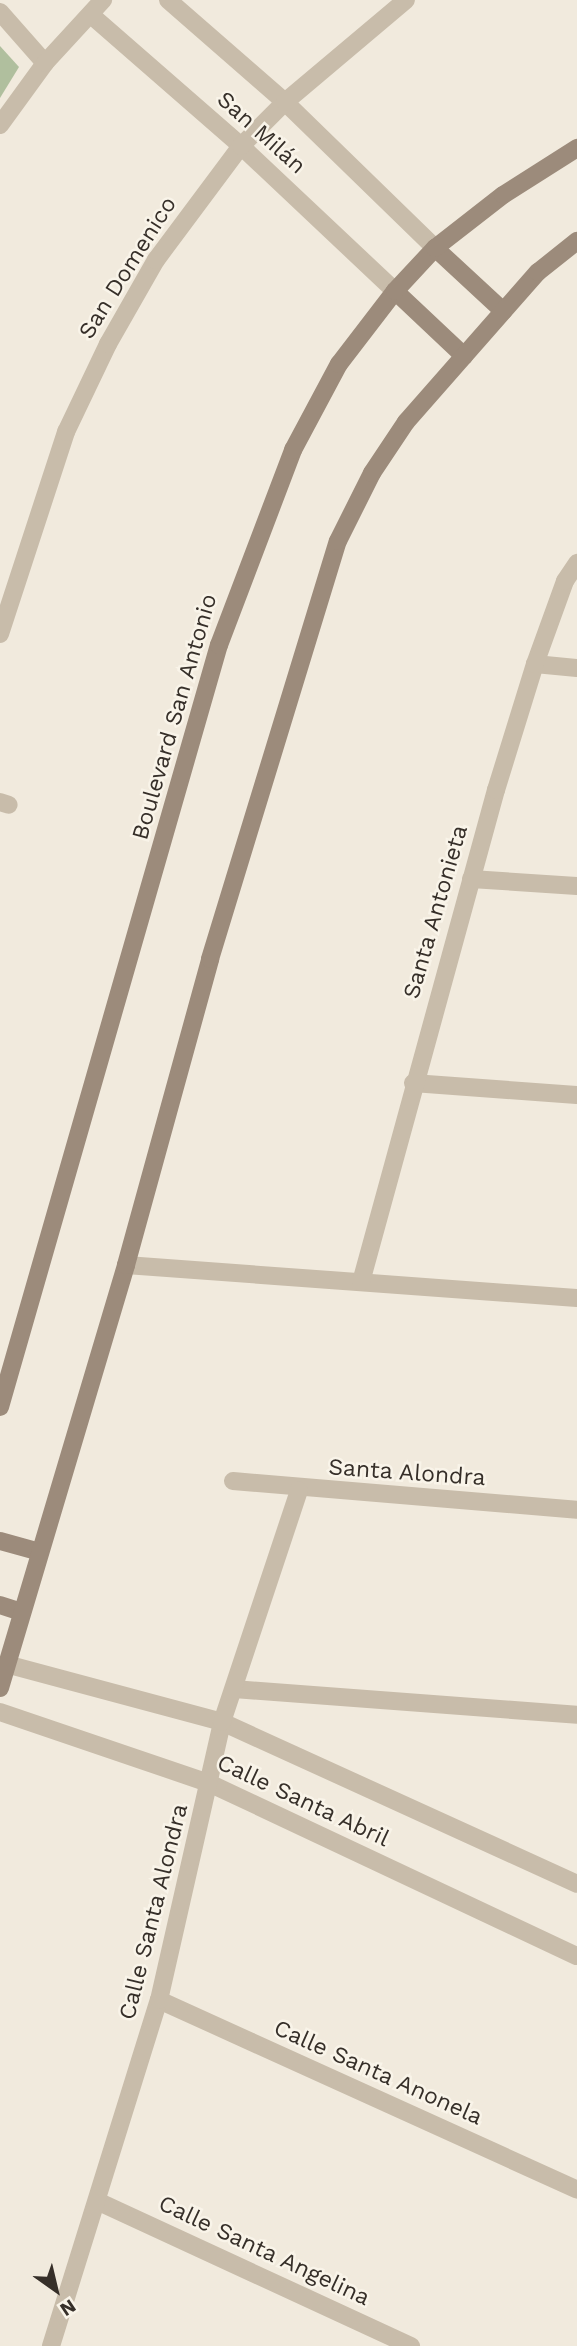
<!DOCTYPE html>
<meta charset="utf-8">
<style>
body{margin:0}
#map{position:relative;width:577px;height:2346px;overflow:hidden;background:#f1eadd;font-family:"Work Sans",sans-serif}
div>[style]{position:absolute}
.green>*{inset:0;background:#b0bf9e}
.street>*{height:18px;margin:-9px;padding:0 9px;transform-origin:9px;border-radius:9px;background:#c8bcaa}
.secondary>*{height:18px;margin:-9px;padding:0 9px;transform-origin:9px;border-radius:9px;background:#9c8b7b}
span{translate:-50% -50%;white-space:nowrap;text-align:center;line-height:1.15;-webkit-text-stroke:5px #f9f4e9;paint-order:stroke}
.street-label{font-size:23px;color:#362f29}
.north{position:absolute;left:21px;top:2255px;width:70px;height:70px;-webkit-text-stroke:5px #f9f4e9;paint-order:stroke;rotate:146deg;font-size:19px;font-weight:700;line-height:28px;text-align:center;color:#362f29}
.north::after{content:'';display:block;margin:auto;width:24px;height:32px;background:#362f29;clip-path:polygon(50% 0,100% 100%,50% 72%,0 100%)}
</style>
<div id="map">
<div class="green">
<i style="clip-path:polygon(0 46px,19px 67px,0 98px)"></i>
</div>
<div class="street">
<i style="left:168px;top:0;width:155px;rotate:41.1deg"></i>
<i style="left:285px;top:102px;width:209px;rotate:44.2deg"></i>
<i style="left:0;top:12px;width:68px;rotate:48.6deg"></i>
<i style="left:91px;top:15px;width:199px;rotate:41.1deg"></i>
<i style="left:241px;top:146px;width:212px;rotate:43.3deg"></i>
<i style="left:0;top:125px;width:77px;rotate:-54deg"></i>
<i style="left:45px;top:63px;width:86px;rotate:-47.4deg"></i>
<i style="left:0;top:634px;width:213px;rotate:-71.9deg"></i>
<i style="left:66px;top:432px;width:98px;rotate:-64.5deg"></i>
<i style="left:108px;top:344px;width:97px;rotate:-60.3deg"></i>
<i style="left:156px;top:260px;width:142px;rotate:-53.3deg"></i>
<i style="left:241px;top:146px;width:62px;rotate:-45deg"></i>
<i style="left:285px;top:102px;width:158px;rotate:-40.1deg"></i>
<i style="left:535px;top:664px;width:42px;rotate:5.4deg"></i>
<i style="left:0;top:802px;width:9px;rotate:18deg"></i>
<i style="left:471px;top:879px;width:106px;rotate:3.8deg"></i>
<i style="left:413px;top:1083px;width:164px;rotate:4.2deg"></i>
<i style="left:126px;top:1265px;width:452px;rotate:4.2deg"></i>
<i style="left:361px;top:1282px;width:510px;rotate:-74.66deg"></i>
<i style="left:496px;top:790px;width:132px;rotate:-72.8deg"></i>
<i style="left:535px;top:664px;width:88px;rotate:-70.1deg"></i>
<i style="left:565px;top:581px;width:22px;rotate:-56deg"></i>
<i style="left:233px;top:1481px;width:345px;rotate:4.8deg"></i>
<i style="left:6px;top:1664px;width:224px;rotate:15deg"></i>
<i style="left:222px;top:1722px;width:390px;rotate:24.5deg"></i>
<i style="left:234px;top:1689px;width:344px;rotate:4.3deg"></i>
<i style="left:0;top:1712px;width:223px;rotate:18.8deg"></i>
<i style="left:211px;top:1784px;width:404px;rotate:25.2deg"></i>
<i style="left:159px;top:2000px;width:459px;rotate:24.4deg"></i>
<i style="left:97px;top:2201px;width:346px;rotate:24.8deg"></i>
<i style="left:51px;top:2346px;width:362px;rotate:-72.7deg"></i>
<i style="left:159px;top:2000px;width:285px;rotate:-77.2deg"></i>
<i style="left:222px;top:1722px;width:244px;rotate:-71.6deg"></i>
</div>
<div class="secondary">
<i style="left:435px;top:248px;width:93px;rotate:42.8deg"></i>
<i style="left:395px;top:291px;width:95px;rotate:43.3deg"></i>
<i style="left:0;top:1407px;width:793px;rotate:-73.97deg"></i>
<i style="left:219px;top:645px;width:209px;rotate:-69.2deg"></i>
<i style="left:293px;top:450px;width:98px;rotate:-61.9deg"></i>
<i style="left:339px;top:364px;width:92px;rotate:-52.5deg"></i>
<i style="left:395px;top:291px;width:59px;rotate:-47.1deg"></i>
<i style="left:435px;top:248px;width:86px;rotate:-37.9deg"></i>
<i style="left:503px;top:195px;width:88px;rotate:-32.4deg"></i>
<i style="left:0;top:1541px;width:41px;rotate:15.4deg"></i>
<i style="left:0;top:1605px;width:23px;rotate:18deg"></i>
<i style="left:0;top:1688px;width:441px;rotate:-73.4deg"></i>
<i style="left:126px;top:1265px;width:317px;rotate:-74.6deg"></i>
<i style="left:210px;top:959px;width:437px;rotate:-73deg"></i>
<i style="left:338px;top:541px;width:76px;rotate:-63.4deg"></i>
<i style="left:372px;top:473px;width:61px;rotate:-56.3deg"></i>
<i style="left:406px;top:422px;width:200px;rotate:-48.7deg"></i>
<i style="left:538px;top:272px;width:50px;rotate:-38.5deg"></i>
</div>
<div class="street-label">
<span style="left:261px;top:133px;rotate:42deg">San Milán</span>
<span style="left:128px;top:268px;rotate:-58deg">San Domenico</span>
<span style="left:175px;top:717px;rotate:-74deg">Boulevard San Antonio</span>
<span style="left:436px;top:912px;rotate:-74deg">Santa Antonieta</span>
<span style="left:407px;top:1473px;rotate:4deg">Santa Alondra</span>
<span style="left:303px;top:1801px;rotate:25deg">Calle Santa Abril</span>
<span style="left:154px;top:1912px;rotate:-76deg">Calle Santa Alondra</span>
<span style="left:378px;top:2073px;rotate:24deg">Calle Santa Anonela</span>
<span style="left:264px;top:2251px;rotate:25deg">Calle Santa Angelina</span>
</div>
<div class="north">N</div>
</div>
